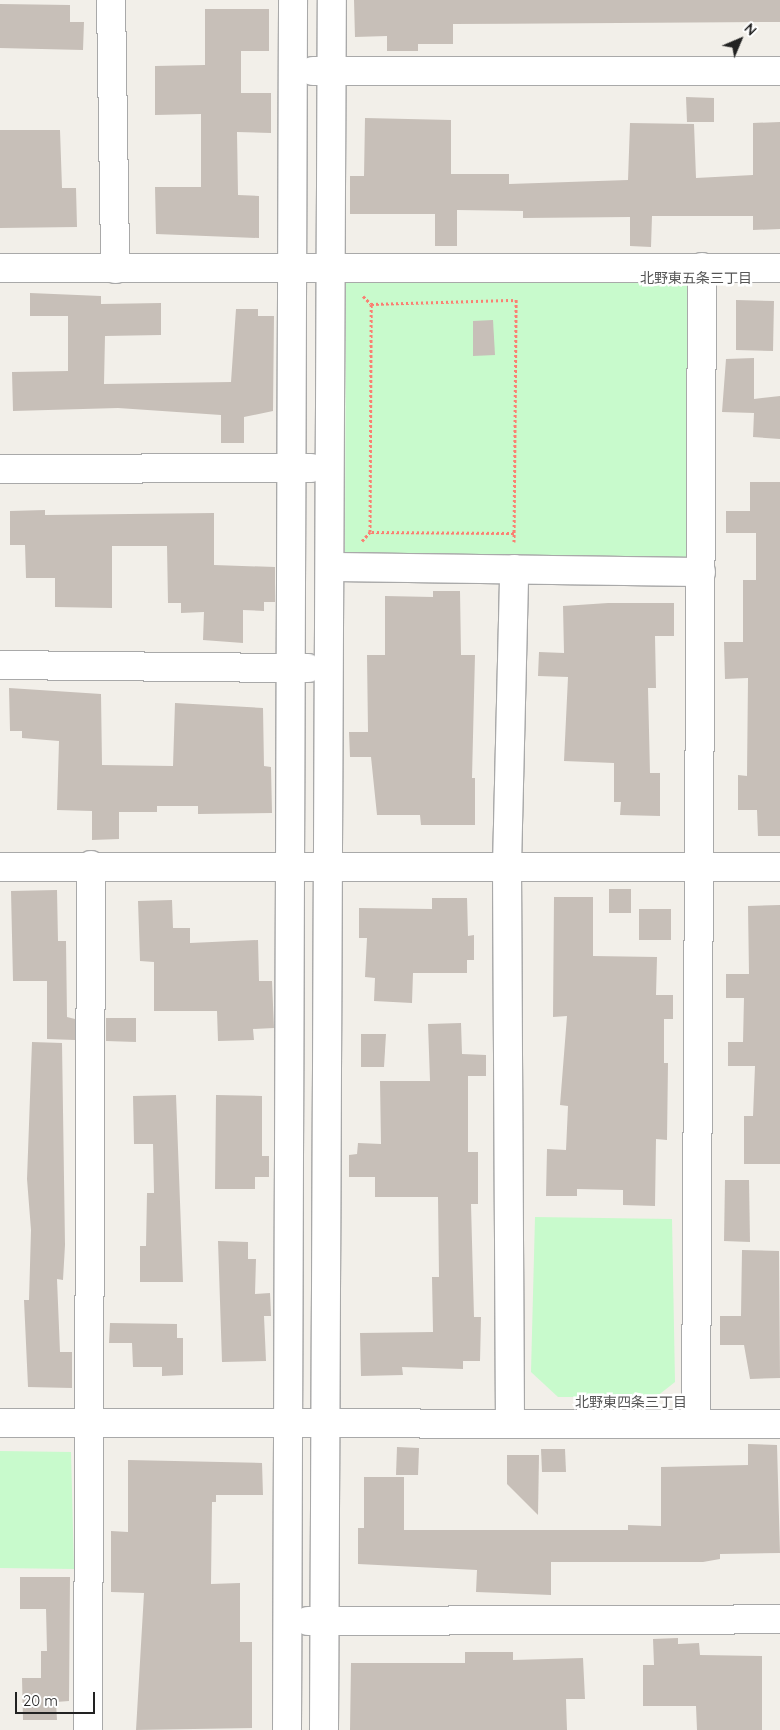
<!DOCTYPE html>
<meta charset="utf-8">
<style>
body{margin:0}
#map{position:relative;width:780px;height:1730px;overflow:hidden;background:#f2efe9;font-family:Quicksand,"Noto Sans JP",sans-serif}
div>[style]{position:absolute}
.park>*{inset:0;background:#c8facc}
.building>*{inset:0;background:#c7bfb8}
.path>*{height:3px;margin-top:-1.5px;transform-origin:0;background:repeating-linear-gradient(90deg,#fa8072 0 2.5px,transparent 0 5px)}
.roads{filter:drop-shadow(1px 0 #a9a9a9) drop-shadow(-1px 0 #a9a9a9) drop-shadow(0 1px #a9a9a9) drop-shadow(0 -1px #a9a9a9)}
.minor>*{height:28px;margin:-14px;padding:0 14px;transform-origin:14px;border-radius:14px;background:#fff}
span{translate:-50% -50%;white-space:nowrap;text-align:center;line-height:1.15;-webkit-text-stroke:5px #fff;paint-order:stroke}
.neighbourhood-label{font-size:14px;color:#555}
.north{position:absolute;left:715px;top:15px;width:50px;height:50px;-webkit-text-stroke:4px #fff;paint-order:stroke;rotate:45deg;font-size:14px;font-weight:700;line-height:20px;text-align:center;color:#222}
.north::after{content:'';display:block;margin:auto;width:18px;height:22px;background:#222;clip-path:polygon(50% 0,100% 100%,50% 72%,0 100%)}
.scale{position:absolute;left:15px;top:1692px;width:80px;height:22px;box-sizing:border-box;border:2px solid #222;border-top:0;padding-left:6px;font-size:15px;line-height:18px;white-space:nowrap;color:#222;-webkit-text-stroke:4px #fff;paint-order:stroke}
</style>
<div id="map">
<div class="park">
<i style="clip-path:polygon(692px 277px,692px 562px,345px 557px,346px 280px)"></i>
<i style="clip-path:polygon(535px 1217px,672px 1219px,675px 1382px,656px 1397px,558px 1397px,531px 1372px)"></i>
<i style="clip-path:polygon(0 1451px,71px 1452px,74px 1569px,0 1568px)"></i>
</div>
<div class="building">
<i style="clip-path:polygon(354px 0,780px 0,780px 22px,453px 24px,453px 44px,418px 44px,418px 51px,387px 51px,387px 36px,355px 37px)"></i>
<i style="clip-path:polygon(0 4px,70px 5px,70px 22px,84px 22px,83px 50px,0 48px)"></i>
<i style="clip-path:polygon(205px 9px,269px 9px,269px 51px,241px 51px,241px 93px,271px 93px,271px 133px,237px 132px,238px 195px,259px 196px,259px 238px,156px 234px,155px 187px,201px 187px,201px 114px,155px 115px,155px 66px,205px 65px)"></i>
<i style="clip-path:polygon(686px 97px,714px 98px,714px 122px,687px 122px)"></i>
<i style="clip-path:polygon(365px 118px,451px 120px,451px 174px,509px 174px,509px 184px,628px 180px,630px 123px,694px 124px,696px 178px,753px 175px,753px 123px,780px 122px,780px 229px,753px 230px,753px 216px,652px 216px,651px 247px,630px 246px,630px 217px,523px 218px,523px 211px,457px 210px,457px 246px,435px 246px,435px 214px,350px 214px,350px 176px,364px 176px)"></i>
<i style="clip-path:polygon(0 130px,60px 130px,62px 188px,76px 188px,77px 227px,0 228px)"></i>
<i style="clip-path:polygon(30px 293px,101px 296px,101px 304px,161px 303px,161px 335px,105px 336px,104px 384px,231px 382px,236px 309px,258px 309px,258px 316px,274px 316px,273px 411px,244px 417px,244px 443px,221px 443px,221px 415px,118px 408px,13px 411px,12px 372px,68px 371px,68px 316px,30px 316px)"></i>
<i style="clip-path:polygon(736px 300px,774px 301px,773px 351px,736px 350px)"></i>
<i style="clip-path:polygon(493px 320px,495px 355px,473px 356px,473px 321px)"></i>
<i style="clip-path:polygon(754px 358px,754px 399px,780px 396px,780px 439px,753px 437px,754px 413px,722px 412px,726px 359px)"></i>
<i style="clip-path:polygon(750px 482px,780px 482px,780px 836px,758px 836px,757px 810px,738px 810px,738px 775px,747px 776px,748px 678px,725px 679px,724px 642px,743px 642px,743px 580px,756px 580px,756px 533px,726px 533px,726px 511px,750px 511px)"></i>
<i style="clip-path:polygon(45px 510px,45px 515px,214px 513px,214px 565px,275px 567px,275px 602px,264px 602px,264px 611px,243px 610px,243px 643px,203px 640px,204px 612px,181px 613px,181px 603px,168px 603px,167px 546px,112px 546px,112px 608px,55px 607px,55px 578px,26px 578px,25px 545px,10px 545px,10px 511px)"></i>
<i style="clip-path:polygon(433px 591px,460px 591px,461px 655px,475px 655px,472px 778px,475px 778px,475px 825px,421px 825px,420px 815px,377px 815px,371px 757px,350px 757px,349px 732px,368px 732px,367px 655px,385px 655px,385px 596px,433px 597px)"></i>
<i style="clip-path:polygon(608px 603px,674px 603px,674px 636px,655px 636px,656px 688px,648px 688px,650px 773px,660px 773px,660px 816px,620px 815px,621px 802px,614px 802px,614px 763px,564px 761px,568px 677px,538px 676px,539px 652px,564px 653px,563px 606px)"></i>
<i style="clip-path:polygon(9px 688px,101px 694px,102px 765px,173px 766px,175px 703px,263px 708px,264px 766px,271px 767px,272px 813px,198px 814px,198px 806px,157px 806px,157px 812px,119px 812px,119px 839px,92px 840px,92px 811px,57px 810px,59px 741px,22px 738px,22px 731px,10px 731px)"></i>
<i style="clip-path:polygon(609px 889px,631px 889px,631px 913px,609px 913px)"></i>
<i style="clip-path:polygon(57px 890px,58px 941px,66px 941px,67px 1017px,75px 1019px,75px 1040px,47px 1039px,47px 981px,13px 981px,11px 891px)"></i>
<i style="clip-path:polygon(554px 897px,593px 897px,593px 956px,657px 957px,656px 995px,673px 995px,673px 1019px,664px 1019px,664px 1063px,668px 1063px,667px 1140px,656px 1139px,655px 1206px,623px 1205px,623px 1190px,577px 1189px,577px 1196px,546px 1196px,547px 1149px,566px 1150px,568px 1106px,560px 1105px,567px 1016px,553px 1017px)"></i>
<i style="clip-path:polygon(432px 898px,467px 898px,468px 936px,474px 935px,474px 960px,467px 960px,467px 973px,413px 973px,412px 1003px,374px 1001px,375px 978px,365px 977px,367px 938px,359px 938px,359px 908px,432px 909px)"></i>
<i style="clip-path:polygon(172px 900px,173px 928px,190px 928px,190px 943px,258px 940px,259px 981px,272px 981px,274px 1028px,253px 1029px,254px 1040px,218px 1041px,217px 1011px,154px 1011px,154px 962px,140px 961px,138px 901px)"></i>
<i style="clip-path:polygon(780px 905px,780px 1164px,744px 1164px,744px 1116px,753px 1116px,755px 1066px,728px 1066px,728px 1042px,743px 1042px,744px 998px,726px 998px,726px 974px,749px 974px,748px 906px)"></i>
<i style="clip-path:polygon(639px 909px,671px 909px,671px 940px,639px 940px)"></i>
<i style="clip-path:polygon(106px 1018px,136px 1018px,136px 1042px,106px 1041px)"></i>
<i style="clip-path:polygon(461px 1023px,462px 1054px,486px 1055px,486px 1076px,468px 1076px,468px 1152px,478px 1152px,478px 1204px,471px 1204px,474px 1317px,481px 1317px,480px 1361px,463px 1361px,463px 1369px,402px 1367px,403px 1375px,361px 1376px,360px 1333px,433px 1332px,432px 1277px,439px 1277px,438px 1197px,375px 1197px,375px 1177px,349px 1177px,349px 1155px,357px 1154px,358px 1143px,381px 1144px,380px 1081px,430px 1081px,428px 1024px)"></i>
<i style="clip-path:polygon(361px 1034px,386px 1034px,384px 1067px,361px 1067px)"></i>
<i style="clip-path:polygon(32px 1042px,62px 1043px,65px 1245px,63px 1280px,57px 1279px,60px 1352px,72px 1352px,72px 1388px,28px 1387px,24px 1300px,29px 1300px,31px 1230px,27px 1179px)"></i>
<i style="clip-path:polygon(176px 1095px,183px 1282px,140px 1282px,140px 1246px,146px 1246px,147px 1193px,154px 1193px,153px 1144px,134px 1144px,133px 1096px)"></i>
<i style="clip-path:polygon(216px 1095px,262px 1096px,262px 1156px,269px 1156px,269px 1177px,255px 1177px,255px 1189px,215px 1189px)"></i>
<i style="clip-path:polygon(725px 1180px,749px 1180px,750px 1242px,724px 1241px)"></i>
<i style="clip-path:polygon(218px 1241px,248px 1242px,248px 1259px,256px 1259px,255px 1294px,270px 1293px,271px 1316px,264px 1316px,266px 1361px,222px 1362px)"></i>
<i style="clip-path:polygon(742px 1250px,779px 1251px,780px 1378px,750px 1379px,744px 1345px,720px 1345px,720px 1316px,741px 1316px)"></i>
<i style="clip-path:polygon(110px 1323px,177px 1324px,177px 1338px,183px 1338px,183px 1375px,162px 1376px,162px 1367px,133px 1367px,132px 1343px,109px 1343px)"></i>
<i style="clip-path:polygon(748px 1444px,777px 1445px,780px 1553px,720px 1554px,720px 1559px,703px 1562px,551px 1562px,551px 1595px,476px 1592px,477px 1570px,358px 1564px,358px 1528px,364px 1528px,364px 1477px,404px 1477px,404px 1530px,628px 1530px,628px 1525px,661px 1526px,661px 1467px,748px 1465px)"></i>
<i style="clip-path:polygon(397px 1447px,419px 1448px,418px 1475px,396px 1475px)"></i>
<i style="clip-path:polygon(541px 1449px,565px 1449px,566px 1472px,542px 1472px)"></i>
<i style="clip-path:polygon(507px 1455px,539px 1455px,538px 1515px,507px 1484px)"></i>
<i style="clip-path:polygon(128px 1460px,262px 1463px,263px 1495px,216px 1495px,216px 1502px,212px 1502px,211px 1584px,240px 1583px,240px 1642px,252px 1642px,252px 1728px,136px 1730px,144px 1593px,111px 1592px,111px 1531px,128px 1532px)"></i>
<i style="clip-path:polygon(20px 1577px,70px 1577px,69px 1701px,56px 1702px,57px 1720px,23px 1720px,22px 1678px,41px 1678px,41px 1651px,47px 1651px,46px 1609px,20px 1609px)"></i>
<i style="clip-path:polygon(678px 1638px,678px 1644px,699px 1643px,700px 1655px,762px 1656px,762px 1730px,697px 1730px,696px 1706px,643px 1706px,643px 1665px,654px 1665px,653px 1639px)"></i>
<i style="clip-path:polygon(465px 1652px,513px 1652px,513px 1660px,583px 1658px,585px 1699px,566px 1699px,567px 1730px,350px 1730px,351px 1663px,465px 1663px)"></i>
</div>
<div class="path">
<i style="left:363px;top:296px;width:11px;rotate:45deg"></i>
<i style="left:514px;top:533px;width:144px;rotate:-179.6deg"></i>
<i style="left:370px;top:532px;width:228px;rotate:-89.7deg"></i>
<i style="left:371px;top:304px;width:145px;rotate:-1.6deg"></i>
<i style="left:362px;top:541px;width:12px;rotate:-48deg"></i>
<i style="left:514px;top:542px;width:243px;rotate:-89.5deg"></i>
</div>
<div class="roads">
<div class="minor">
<i style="left:111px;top:0;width:269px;rotate:89.1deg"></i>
<i style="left:313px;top:71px;width:467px"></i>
<i style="left:0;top:268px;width:780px"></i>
<i style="left:0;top:469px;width:311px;rotate:-0.2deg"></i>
<i style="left:332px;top:567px;width:369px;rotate:0.8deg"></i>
<i style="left:0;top:665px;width:308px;rotate:0.6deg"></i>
<i style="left:0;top:867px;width:780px"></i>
<i style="left:0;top:1423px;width:780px;rotate:0.07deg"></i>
<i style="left:510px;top:1423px;width:557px;rotate:-90.31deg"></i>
<i style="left:507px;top:866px;width:297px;rotate:-88.6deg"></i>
<i style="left:696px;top:1423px;width:1156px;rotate:-89.7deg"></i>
<i style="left:308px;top:1621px;width:472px;rotate:-0.2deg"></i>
<i style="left:88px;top:1730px;width:865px;rotate:-89.8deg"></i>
<i style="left:287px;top:1730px;width:1730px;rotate:-89.8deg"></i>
<i style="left:324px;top:1730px;width:1730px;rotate:-89.74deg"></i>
</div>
</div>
<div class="neighbourhood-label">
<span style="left:696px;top:278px">北野東五条三丁目</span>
<span style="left:631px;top:1402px">北野東四条三丁目</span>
</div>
<div class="north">N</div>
<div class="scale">20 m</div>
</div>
